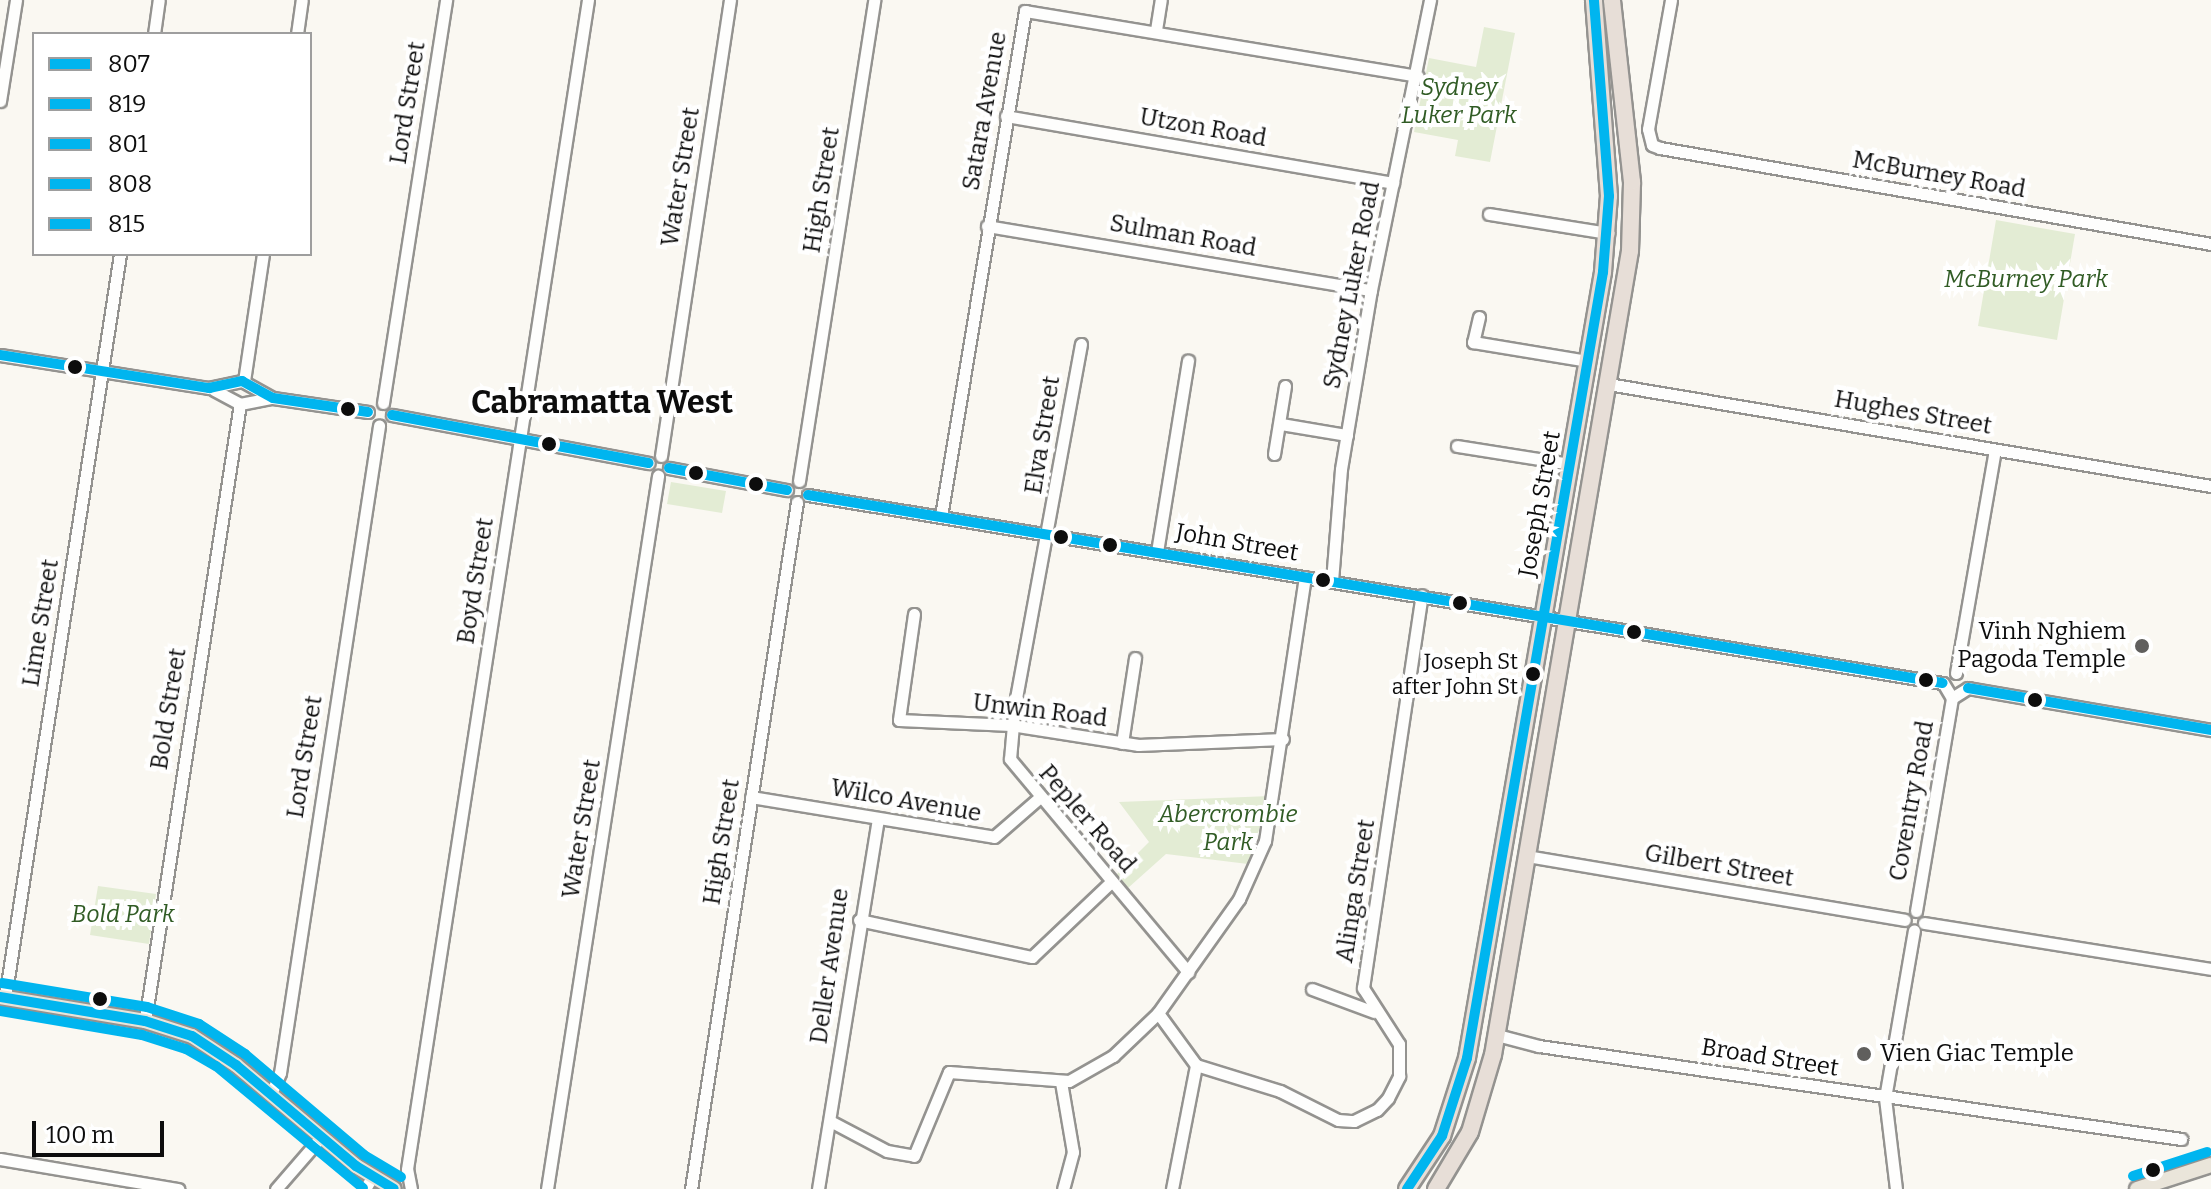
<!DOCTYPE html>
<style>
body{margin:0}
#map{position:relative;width:2211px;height:1189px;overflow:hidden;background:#faf8f2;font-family:Bitter,serif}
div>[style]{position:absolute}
.green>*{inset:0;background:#e3ecd4}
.roads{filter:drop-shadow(2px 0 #949390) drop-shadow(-2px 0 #949390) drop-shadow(0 2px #949390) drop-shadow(0 -2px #949390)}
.minor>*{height:11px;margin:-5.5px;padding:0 5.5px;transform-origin:5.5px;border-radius:5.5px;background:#fefefd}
.major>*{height:14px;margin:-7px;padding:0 7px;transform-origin:7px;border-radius:7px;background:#eae5da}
.highway>*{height:16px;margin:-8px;padding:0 8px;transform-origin:8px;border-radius:8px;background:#e7ded7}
.bus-1>*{height:10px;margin:-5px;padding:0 5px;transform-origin:5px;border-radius:5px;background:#00b5ef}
.bus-2>*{height:10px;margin:-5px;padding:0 5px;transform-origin:5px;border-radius:5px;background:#00b5ef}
.bus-3>*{height:10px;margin:-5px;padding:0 5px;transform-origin:5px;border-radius:5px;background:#00b5ef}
.bus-4>*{height:10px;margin:-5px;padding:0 5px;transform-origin:5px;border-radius:5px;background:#00b5ef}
.bus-5>*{height:10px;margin:-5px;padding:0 5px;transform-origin:5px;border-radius:5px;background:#00b5ef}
.dots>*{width:22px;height:22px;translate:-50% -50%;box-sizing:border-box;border:4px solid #fff;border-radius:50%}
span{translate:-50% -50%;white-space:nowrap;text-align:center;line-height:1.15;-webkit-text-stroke:8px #fff;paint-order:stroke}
.bus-label{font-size:22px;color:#0d0d0d}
.right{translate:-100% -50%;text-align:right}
.park-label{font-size:24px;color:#315c25;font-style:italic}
.street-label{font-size:24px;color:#0d0d0d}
.poi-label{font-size:24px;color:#0d0d0d}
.left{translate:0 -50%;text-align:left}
.district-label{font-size:32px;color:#0d0d0d;font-weight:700}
.legend{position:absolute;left:32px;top:32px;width:280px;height:224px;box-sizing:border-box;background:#fff;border:2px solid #9e9e9e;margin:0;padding:10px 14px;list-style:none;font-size:24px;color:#0d0d0d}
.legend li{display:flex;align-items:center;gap:16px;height:40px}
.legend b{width:40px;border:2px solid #9e9e9e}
.scale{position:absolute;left:32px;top:1121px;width:132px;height:36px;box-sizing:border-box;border:4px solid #0d0d0d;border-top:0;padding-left:10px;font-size:24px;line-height:28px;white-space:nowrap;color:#0d0d0d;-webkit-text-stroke:6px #fff;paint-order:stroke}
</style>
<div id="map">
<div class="green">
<i style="clip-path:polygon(1484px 27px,1515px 33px,1490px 162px,1455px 156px,1458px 140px,1414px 132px,1429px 58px,1476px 67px)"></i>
<i style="clip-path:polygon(1996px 220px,2075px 234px,2057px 340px,1978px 326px)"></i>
<i style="clip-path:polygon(671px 482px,726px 491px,722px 513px,667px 504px)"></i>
<i style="clip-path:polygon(1270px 796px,1248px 864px,1166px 854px,1128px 888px,1116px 875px,1149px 842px,1119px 802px)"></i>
<i style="clip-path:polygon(98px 886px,156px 894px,149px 944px,90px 935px)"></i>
</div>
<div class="roads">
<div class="minor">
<i style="left:1671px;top:0;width:131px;rotate:100.1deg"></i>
<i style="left:1648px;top:129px;width:16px;rotate:76deg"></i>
<i style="left:1652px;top:145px;width:9px;rotate:21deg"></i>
<i style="left:1660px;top:148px;width:559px;rotate:9.88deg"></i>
<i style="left:1156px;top:30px;width:30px;rotate:-81deg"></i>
<i style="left:154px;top:34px;width:34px;rotate:-82deg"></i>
<i style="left:297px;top:34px;width:34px;rotate:-82deg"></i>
<i style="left:0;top:101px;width:102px;rotate:-81deg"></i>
<i style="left:1006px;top:116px;width:393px;rotate:9.8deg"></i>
<i style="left:1489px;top:214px;width:121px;rotate:9.1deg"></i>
<i style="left:987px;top:226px;width:389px;rotate:9.5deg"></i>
<i style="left:1479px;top:317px;width:26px;rotate:103deg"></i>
<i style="left:1473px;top:342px;width:117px;rotate:9.4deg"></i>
<i style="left:1081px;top:344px;width:364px;rotate:100.4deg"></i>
<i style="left:1015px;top:702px;width:57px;rotate:95deg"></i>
<i style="left:1010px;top:759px;width:278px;rotate:50.1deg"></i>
<i style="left:0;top:355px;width:212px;rotate:9deg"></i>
<i style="left:209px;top:388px;width:34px;rotate:-12deg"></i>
<i style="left:242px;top:381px;width:35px;rotate:29deg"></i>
<i style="left:273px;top:398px;width:96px;rotate:8.4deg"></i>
<i style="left:244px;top:381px;width:128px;rotate:-81.5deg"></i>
<i style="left:1608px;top:384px;width:612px;rotate:9.6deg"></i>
<i style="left:214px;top:390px;width:30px;rotate:28deg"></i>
<i style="left:240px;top:404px;width:31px;rotate:-11deg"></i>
<i style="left:383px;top:403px;width:408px;rotate:-81.1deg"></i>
<i style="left:392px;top:415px;width:261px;rotate:10.6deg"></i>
<i style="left:1281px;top:424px;width:67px;rotate:9.5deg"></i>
<i style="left:1457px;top:446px;width:115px;rotate:9deg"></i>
<i style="left:1274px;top:454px;width:69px;rotate:-80.8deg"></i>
<i style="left:661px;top:456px;width:461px;rotate:-81.4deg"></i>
<i style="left:669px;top:468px;width:120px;rotate:10.6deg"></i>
<i style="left:799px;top:481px;width:487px;rotate:-81.1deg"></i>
<i style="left:808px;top:495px;width:1150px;rotate:9.41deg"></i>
<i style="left:941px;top:516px;width:512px;rotate:-80.56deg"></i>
<i style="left:1025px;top:11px;width:398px;rotate:9.4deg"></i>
<i style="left:1157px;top:552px;width:194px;rotate:-80.8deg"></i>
<i style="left:1332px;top:581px;width:112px;rotate:-85.4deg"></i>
<i style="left:1341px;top:469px;width:181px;rotate:-80.5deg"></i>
<i style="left:1371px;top:290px;width:296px;rotate:-78.5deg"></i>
<i style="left:914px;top:614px;width:107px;rotate:98.1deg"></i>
<i style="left:899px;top:720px;width:112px;rotate:2.6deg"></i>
<i style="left:1011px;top:725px;width:129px;rotate:8.9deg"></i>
<i style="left:1138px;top:745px;width:145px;rotate:-2.4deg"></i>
<i style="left:1956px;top:673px;width:226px;rotate:-80.1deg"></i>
<i style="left:1943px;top:683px;width:17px;rotate:59deg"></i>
<i style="left:1952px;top:698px;width:19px;rotate:-32deg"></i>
<i style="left:1968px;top:688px;width:247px;rotate:9.8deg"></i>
<i style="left:1122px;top:743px;width:86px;rotate:-81.3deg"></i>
<i style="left:751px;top:797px;width:246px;rotate:9.3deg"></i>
<i style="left:994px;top:837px;width:60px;rotate:-40.9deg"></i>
<i style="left:1527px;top:856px;width:383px;rotate:9.6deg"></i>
<i style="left:1916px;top:911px;width:216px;rotate:-80.4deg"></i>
<i style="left:859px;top:920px;width:177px;rotate:12.1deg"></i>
<i style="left:1032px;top:957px;width:110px;rotate:-43.5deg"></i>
<i style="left:1924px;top:923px;width:291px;rotate:9.1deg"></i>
<i style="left:1312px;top:989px;width:66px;rotate:20.4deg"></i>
<i style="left:5px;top:998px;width:753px;rotate:-81.21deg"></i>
<i style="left:1158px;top:1013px;width:64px;rotate:53.8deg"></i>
<i style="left:1196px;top:1065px;width:88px;rotate:17.2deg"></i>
<i style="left:1280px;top:1091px;width:65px;rotate:26.6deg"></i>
<i style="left:1338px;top:1120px;width:16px;rotate:4deg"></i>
<i style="left:1354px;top:1121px;width:25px;rotate:-26deg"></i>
<i style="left:1377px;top:1110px;width:16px;rotate:-47deg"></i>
<i style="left:1388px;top:1098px;width:25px;rotate:-63deg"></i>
<i style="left:1399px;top:1076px;width:32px;rotate:-90deg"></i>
<i style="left:1399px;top:1044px;width:67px;rotate:-122.7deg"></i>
<i style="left:1363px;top:988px;width:397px;rotate:-81.5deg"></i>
<i style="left:145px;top:1021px;width:624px;rotate:-81.25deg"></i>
<i style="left:1497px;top:1035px;width:43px;rotate:14.7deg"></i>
<i style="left:1539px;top:1046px;width:649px;rotate:8.24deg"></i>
<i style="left:1061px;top:1082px;width:71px;rotate:80.3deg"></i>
<i style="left:1073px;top:1152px;width:38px;rotate:105deg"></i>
<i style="left:271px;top:1094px;width:23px;rotate:-67deg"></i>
<i style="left:280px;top:1073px;width:655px;rotate:-81.3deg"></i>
<i style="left:830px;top:1121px;width:64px;rotate:27.8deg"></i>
<i style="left:887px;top:1151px;width:27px;rotate:10deg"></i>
<i style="left:914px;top:1156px;width:91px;rotate:-67.4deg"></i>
<i style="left:949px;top:1072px;width:120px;rotate:4.3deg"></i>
<i style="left:1069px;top:1081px;width:51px;rotate:-29.6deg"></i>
<i style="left:1113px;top:1056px;width:62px;rotate:-43.7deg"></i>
<i style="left:1158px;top:1013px;width:140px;rotate:-54.6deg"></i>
<i style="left:1239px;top:899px;width:64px;rotate:-65.9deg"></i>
<i style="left:1265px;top:841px;width:267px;rotate:-81.4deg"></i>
<i style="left:0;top:1159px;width:181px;rotate:9.6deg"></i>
<i style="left:276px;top:1189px;width:69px;rotate:-49.1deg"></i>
<i style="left:365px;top:1189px;width:14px;rotate:-60deg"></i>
<i style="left:411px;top:1189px;width:20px;rotate:-101deg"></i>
<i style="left:407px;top:1169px;width:1183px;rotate:-81.2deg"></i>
<i style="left:547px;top:1189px;width:722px;rotate:-81.15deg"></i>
<i style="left:691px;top:1189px;width:695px;rotate:-81.23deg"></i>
<i style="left:818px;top:1189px;width:375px;rotate:-80.8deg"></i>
<i style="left:1172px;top:1189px;width:126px;rotate:-79deg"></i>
<i style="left:1896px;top:1189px;width:92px;rotate:-96.9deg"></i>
<i style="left:1885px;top:1098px;width:170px;rotate:-80.2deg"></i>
</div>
<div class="major">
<i style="left:0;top:997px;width:147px;rotate:9.4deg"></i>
<i style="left:145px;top:1021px;width:49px;rotate:17.7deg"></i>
<i style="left:192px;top:1036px;width:53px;rotate:33.4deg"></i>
<i style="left:236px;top:1065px;width:157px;rotate:40.1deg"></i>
<i style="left:356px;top:1166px;width:44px;rotate:31.2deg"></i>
<i style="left:2137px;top:1189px;width:78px;rotate:-18deg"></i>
</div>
<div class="highway">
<i style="left:1407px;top:1189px;width:64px;rotate:-56.6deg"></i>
<i style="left:1442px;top:1136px;width:82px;rotate:-72.2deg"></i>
<i style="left:1467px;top:1058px;width:798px;rotate:-80.18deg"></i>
<i style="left:1603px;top:272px;width:76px;rotate:-85.5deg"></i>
<i style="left:1609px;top:196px;width:197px;rotate:-94.4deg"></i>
<i style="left:1436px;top:1189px;width:66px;rotate:-59.2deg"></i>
<i style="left:1470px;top:1132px;width:80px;rotate:-73.4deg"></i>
<i style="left:1493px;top:1055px;width:816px;rotate:-80.33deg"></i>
<i style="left:1630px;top:251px;width:69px;rotate:-88.3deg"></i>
<i style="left:1632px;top:182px;width:183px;rotate:-96.3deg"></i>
</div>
</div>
<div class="bus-1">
<i style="left:0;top:355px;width:212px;rotate:9deg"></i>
<i style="left:209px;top:388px;width:34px;rotate:-12deg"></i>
<i style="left:242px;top:381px;width:35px;rotate:29deg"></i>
<i style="left:273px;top:398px;width:96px;rotate:8.4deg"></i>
<i style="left:392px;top:415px;width:261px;rotate:10.6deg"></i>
<i style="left:669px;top:468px;width:120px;rotate:10.6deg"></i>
<i style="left:808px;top:495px;width:1150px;rotate:9.41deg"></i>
<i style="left:1968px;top:688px;width:247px;rotate:9.8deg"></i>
</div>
<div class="bus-2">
<i style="left:1407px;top:1189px;width:64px;rotate:-56.6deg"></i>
<i style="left:1442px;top:1136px;width:82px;rotate:-72.2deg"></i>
<i style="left:1467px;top:1058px;width:798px;rotate:-80.18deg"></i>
<i style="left:1603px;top:272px;width:76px;rotate:-85.5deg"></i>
<i style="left:1609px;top:196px;width:197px;rotate:-94.4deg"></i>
</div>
<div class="bus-3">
<i style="left:0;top:997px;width:147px;rotate:9.4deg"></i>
<i style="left:145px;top:1021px;width:49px;rotate:17.7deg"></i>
<i style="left:192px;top:1036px;width:53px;rotate:33.4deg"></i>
<i style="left:236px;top:1065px;width:157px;rotate:40.1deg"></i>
<i style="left:356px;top:1166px;width:44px;rotate:31.2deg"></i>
</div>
<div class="bus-4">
<i style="left:0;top:1011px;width:144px;rotate:9.6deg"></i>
<i style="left:142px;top:1035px;width:46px;rotate:17.7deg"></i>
<i style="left:186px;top:1049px;width:34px;rotate:30deg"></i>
<i style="left:216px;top:1066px;width:191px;rotate:39.7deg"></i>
</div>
<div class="bus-5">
<i style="left:2px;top:983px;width:147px;rotate:9.4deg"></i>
<i style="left:147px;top:1007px;width:55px;rotate:18.1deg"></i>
<i style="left:199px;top:1024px;width:55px;rotate:33.1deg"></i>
<i style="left:245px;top:1054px;width:156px;rotate:40.3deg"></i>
<i style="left:364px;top:1155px;width:43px;rotate:30.7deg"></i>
<i style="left:2133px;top:1176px;width:78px;rotate:-18deg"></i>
</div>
<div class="dots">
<i style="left:75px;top:367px;background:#0d0d0d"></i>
<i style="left:348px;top:409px;background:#0d0d0d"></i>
<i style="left:549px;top:444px;background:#0d0d0d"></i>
<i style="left:696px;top:473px;background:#0d0d0d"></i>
<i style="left:756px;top:484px;background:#0d0d0d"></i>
<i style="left:1061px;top:537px;background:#0d0d0d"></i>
<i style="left:1110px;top:545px;background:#0d0d0d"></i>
<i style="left:1323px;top:580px;background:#0d0d0d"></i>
<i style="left:1460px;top:603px;background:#0d0d0d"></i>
<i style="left:1634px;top:632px;background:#0d0d0d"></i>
<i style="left:2142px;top:646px;background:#605f5d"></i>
<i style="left:1533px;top:674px;background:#0d0d0d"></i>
<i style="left:1926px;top:680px;background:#0d0d0d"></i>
<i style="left:2035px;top:700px;background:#0d0d0d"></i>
<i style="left:100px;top:999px;background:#0d0d0d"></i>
<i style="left:1864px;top:1054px;background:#605f5d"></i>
<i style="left:2153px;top:1170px;background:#0d0d0d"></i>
</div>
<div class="bus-label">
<span class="right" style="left:1518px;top:674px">Joseph St<br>after John St</span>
</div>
<div class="park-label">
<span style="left:1459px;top:102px">Sydney<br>Luker Park</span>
<span style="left:2026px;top:280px">McBurney Park</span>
<span style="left:1228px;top:829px">Abercrombie<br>Park</span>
<span style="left:123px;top:915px">Bold Park</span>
</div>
<div class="street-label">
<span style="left:408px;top:103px;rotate:-81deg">Lord Street</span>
<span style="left:985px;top:111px;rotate:-80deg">Satara Avenue</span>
<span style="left:1203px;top:128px;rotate:10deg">Utzon Road</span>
<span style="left:1939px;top:175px;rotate:10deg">McBurney Road</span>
<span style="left:681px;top:177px;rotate:-81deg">Water Street</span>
<span style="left:822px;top:190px;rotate:-81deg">High Street</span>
<span style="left:1183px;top:236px;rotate:10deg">Sulman Road</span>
<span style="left:1352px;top:285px;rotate:-79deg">Sydney Luker Road</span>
<span style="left:1913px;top:413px;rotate:10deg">Hughes Street</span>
<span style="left:1043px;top:435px;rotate:-81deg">Elva Street</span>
<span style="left:1540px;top:504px;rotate:-80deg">Joseph Street</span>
<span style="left:1237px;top:543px;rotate:10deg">John Street</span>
<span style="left:476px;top:581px;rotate:-81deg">Boyd Street</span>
<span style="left:41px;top:623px;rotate:-81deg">Lime Street</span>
<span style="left:169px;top:709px;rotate:-81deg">Bold Street</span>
<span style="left:1040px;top:711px;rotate:7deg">Unwin Road</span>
<span style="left:305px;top:757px;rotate:-81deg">Lord Street</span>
<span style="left:906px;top:801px;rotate:10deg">Wilco Avenue</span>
<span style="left:1912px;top:801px;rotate:-80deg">Coventry Road</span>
<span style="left:1087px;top:819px;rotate:49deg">Pepler Road</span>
<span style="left:582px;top:829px;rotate:-81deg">Water Street</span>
<span style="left:722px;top:842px;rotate:-81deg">High Street</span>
<span style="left:1719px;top:866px;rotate:10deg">Gilbert Street</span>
<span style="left:1356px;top:891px;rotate:-81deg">Alinga Street</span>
<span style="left:830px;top:966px;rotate:-82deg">Deller Avenue</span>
<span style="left:1770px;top:1058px;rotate:9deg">Broad Street</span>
</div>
<div class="poi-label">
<span class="right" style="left:2126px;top:646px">Vinh Nghiem<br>Pagoda Temple</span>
<span class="left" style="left:1880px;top:1054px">Vien Giac Temple</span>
</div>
<div class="district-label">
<span style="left:602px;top:402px">Cabramatta West</span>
</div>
<ul class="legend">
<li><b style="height:10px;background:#00b5ef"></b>807</li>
<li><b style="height:10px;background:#00b5ef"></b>819</li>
<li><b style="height:10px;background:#00b5ef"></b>801</li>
<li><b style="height:10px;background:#00b5ef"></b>808</li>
<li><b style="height:10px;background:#00b5ef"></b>815</li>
</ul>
<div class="scale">100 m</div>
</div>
